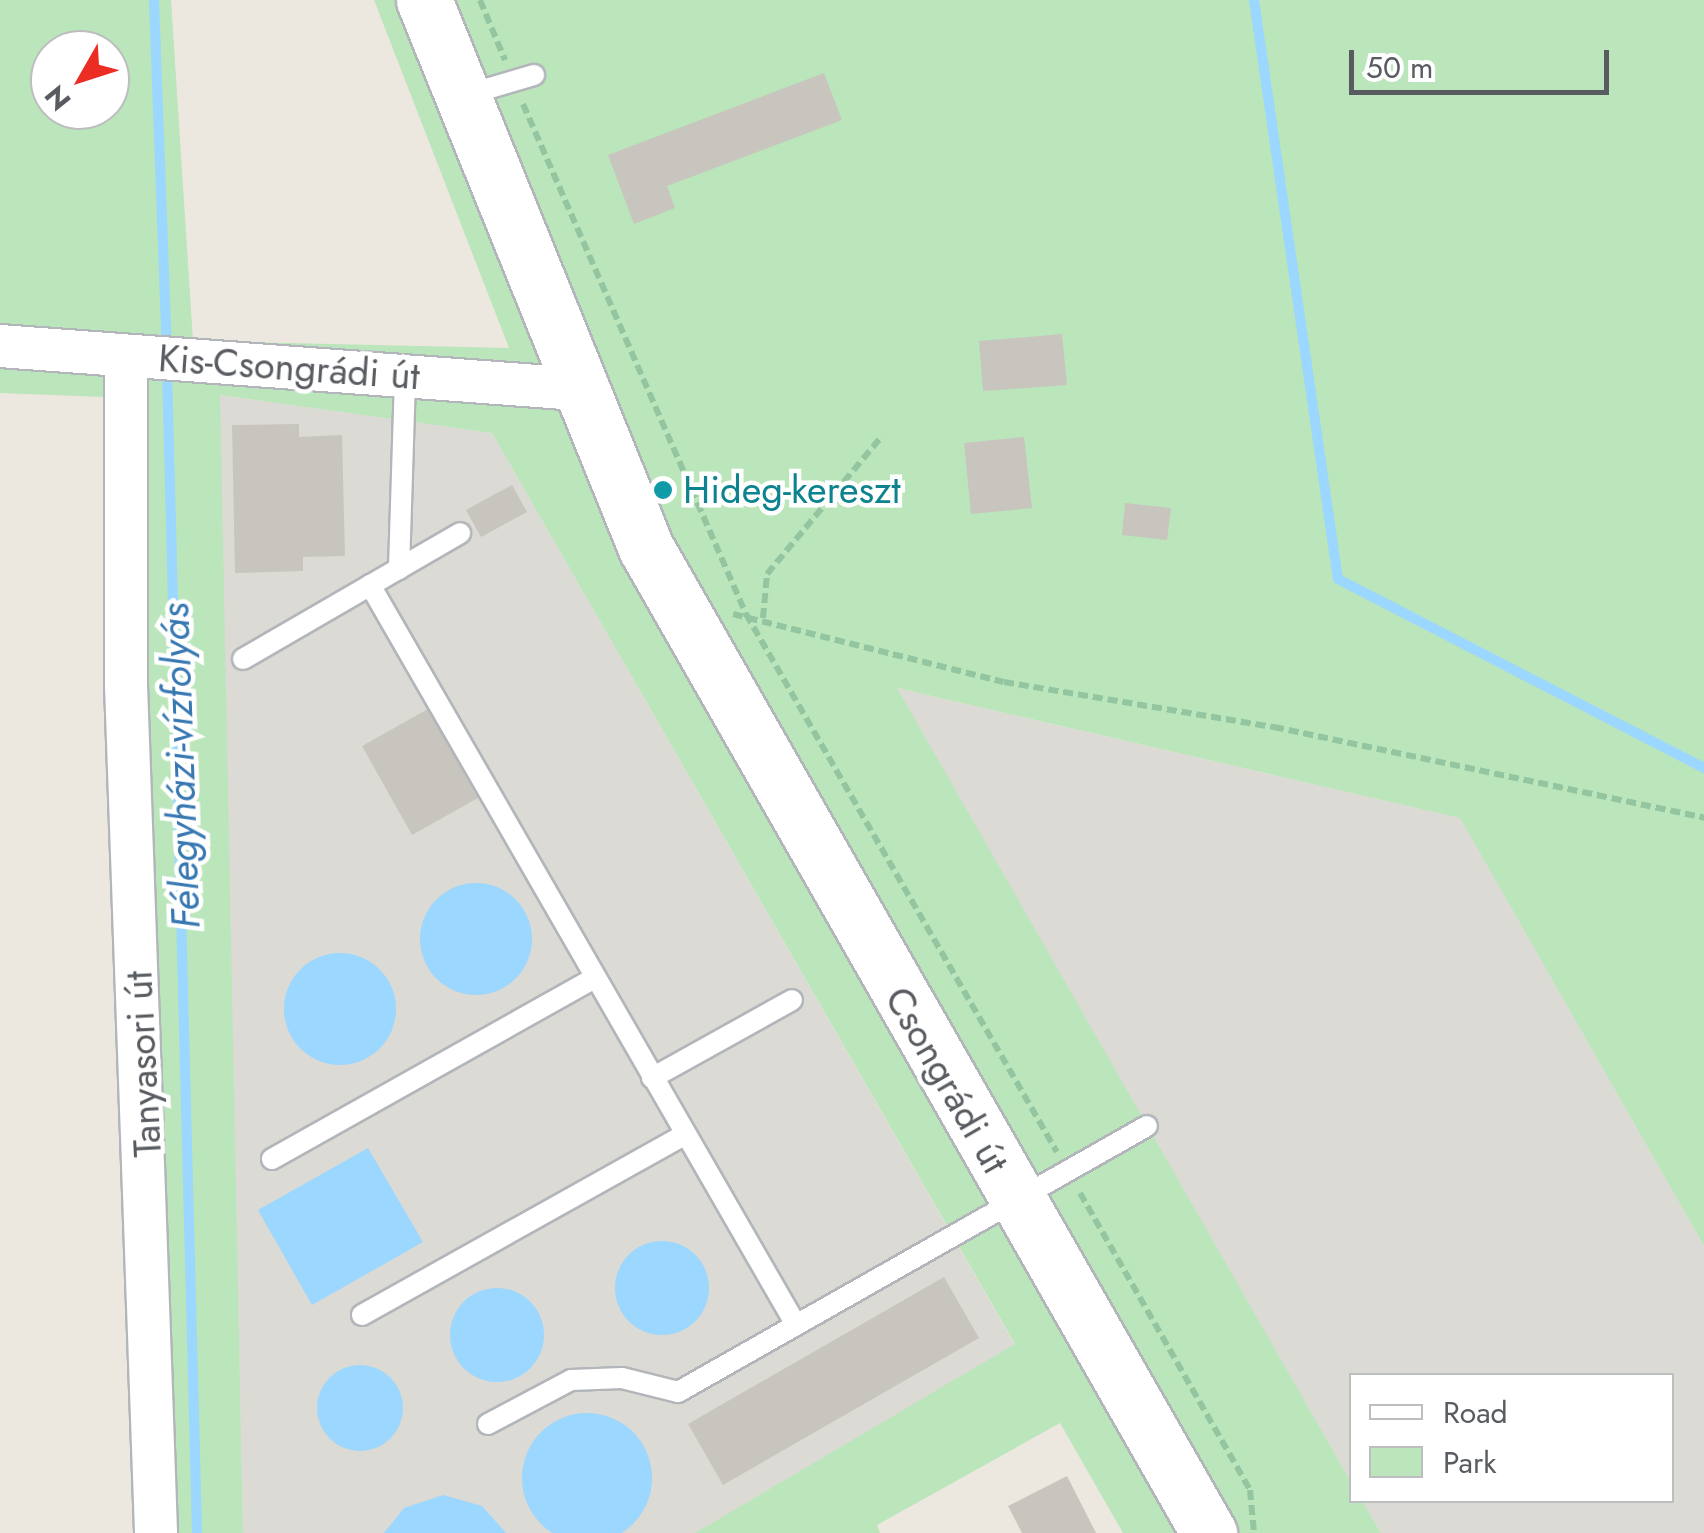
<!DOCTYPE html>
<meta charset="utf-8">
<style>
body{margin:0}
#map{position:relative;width:1704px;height:1533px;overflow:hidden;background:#ece8df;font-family:Jost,sans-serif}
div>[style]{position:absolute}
.industrial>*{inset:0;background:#dcdad4}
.green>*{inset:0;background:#bbe5ba}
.water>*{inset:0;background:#9bd7ff}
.round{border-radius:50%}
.stream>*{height:10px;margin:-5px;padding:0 5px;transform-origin:5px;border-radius:5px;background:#9bd7ff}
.building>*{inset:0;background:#c8c5be}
.path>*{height:6px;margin-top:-3px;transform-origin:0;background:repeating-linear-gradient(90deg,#93c6a0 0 10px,transparent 0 15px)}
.roads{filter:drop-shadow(2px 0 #b2b6ba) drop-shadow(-2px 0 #b2b6ba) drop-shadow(0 2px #b2b6ba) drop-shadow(0 -2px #b2b6ba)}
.lane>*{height:20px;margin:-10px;padding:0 10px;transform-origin:10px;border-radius:10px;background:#fff}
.street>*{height:42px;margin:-21px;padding:0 21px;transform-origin:21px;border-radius:21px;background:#fff}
.secondary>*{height:55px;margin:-27.5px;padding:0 27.5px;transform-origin:27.5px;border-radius:27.5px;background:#fff}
.dots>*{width:28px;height:28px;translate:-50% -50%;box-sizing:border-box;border:5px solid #fff;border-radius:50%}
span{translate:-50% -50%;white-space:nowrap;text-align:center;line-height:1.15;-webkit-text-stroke:9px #fff;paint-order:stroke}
.street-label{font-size:38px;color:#585c61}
.culture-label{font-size:38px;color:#0d838f}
.left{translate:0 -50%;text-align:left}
.water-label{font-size:40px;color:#3878b2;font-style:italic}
.legend{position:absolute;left:1349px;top:1373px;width:325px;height:130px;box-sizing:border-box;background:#fff;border:2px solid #bcbec0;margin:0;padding:12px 18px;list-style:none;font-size:30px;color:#585c61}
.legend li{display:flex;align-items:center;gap:20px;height:50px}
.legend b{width:50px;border:2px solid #bcbec0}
.north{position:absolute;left:30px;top:30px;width:100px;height:100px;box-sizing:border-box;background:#fff;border:2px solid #bcbec0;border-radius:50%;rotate:231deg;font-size:28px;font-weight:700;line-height:40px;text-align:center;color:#585c61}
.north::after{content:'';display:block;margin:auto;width:35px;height:45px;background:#ec2d24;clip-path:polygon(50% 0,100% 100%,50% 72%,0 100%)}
.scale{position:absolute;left:1349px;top:50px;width:260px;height:45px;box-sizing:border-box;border:5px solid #585c61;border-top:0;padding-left:12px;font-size:30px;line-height:35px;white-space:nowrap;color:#585c61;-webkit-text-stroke:8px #fff;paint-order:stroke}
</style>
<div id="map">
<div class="industrial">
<i style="clip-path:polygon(219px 395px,492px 433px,1015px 1345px,695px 1533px,243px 1533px)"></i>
<i style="clip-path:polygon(896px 688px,1460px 818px,1704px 1246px,1704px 1533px,1381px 1533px,1362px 1501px,1672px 1500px,1672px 1376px,1352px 1376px,1351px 1482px)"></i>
</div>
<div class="green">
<i style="clip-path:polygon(evenodd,0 0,171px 0,193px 341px,509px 348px,374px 0,1704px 0,1704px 1246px,1460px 818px,897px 688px,1351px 1482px,1352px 1500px,1362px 1501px,1381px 1533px,1123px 1533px,1060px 1423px,877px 1525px,880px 1533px,695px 1533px,1015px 1344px,492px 433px,220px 395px,243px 1533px,136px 1533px,105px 397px,0 393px,0 0,50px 50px,110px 50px,110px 110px,50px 110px,50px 50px)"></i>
</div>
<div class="water">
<i class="round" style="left:420px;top:883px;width:112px;height:112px"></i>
<i class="round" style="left:284px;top:953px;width:112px;height:112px"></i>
<i style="clip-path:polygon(368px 1148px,423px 1242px,312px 1305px,258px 1210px)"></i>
<i class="round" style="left:615px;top:1241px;width:94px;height:94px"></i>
<i class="round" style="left:450px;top:1288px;width:94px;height:94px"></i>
<i class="round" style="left:317px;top:1365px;width:86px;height:86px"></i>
<i class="round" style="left:522px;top:1413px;width:130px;height:130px"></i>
<i style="clip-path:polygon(443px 1495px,482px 1506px,506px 1533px,384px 1533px,404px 1508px)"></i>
</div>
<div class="stream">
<i style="left:154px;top:0;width:349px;rotate:87.9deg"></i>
<i style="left:1254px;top:0;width:585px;rotate:81.75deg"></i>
<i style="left:1338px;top:579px;width:412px;rotate:27.3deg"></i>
<i style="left:167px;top:371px;width:1162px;rotate:88.52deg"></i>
</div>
<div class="building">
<i style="clip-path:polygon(824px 73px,842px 120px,667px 186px,675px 208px,634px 224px,608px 155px)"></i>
<i style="clip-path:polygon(1062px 334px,1067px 385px,983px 391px,979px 341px)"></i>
<i style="clip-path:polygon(299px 424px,299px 437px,342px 435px,345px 556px,303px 557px,303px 571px,235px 573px,232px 425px)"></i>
<i style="clip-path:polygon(1024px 437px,1032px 508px,971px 514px,964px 443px)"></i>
<i style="clip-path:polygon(512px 485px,527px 512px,481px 537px,466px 510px)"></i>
<i style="clip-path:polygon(1125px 503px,1171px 508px,1167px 540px,1122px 535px)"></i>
<i style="clip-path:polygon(428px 709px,478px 798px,412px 835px,362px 746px)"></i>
<i style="clip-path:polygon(944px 1277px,979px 1338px,723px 1485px,688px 1424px)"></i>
<i style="clip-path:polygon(1067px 1476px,1096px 1533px,1022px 1533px,1008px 1506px)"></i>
</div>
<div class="path">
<i style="left:480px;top:0;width:65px;rotate:67.4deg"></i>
<i style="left:523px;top:104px;width:557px;rotate:66.38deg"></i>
<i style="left:746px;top:614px;width:621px;rotate:59.97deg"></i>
<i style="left:733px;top:614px;width:279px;rotate:14.1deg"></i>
<i style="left:1004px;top:682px;width:274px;rotate:9.5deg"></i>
<i style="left:1274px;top:727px;width:440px;rotate:11.9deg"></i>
<i style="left:763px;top:618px;width:44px;rotate:-84.8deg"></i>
<i style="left:767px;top:574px;width:180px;rotate:-50.2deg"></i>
<i style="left:1080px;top:1193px;width:342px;rotate:60.2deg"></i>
<i style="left:1250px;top:1490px;width:43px;rotate:84.7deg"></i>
</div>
<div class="roads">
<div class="lane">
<i style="left:466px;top:95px;width:71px;rotate:-16.4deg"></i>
<i style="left:399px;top:569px;width:194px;rotate:-88.2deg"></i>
<i style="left:370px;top:585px;width:854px;rotate:60.07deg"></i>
<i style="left:243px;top:659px;width:251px;rotate:-30.1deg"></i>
<i style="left:652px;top:1078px;width:160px;rotate:-29.1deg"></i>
<i style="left:272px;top:1159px;width:370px;rotate:-29.3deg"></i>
<i style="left:362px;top:1315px;width:369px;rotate:-29.2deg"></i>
<i style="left:488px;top:1424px;width:94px;rotate:-27.9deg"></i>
<i style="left:571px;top:1380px;width:51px;rotate:-2.2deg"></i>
<i style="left:622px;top:1378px;width:58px;rotate:14deg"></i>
<i style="left:678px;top:1392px;width:539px;rotate:-29.56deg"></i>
</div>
<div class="street">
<i style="left:0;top:346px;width:579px;rotate:4.26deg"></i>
<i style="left:126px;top:356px;width:329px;rotate:90deg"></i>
<i style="left:126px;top:685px;width:849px;rotate:87.97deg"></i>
</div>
<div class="secondary">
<i style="left:424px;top:0;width:591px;rotate:67.95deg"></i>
<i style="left:646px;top:548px;width:1135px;rotate:60.25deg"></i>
</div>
</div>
<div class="dots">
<i style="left:663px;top:490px;background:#0f9aa8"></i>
</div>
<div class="street-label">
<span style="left:289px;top:367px;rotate:4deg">Kis-Csongrádi út</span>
<span style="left:143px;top:1064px;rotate:-93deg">Tanyasori út</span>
<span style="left:947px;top:1080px;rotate:60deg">Csongrádi út</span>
</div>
<div class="culture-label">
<span class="left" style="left:683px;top:490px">Hideg-kereszt</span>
</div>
<div class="water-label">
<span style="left:180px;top:766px;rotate:-92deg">Félegyházi-vízfolyás</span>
</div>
<ul class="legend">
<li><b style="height:12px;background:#fff"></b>Road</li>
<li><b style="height:28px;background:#bbe5ba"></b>Park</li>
</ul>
<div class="north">N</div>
<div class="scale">50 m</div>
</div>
